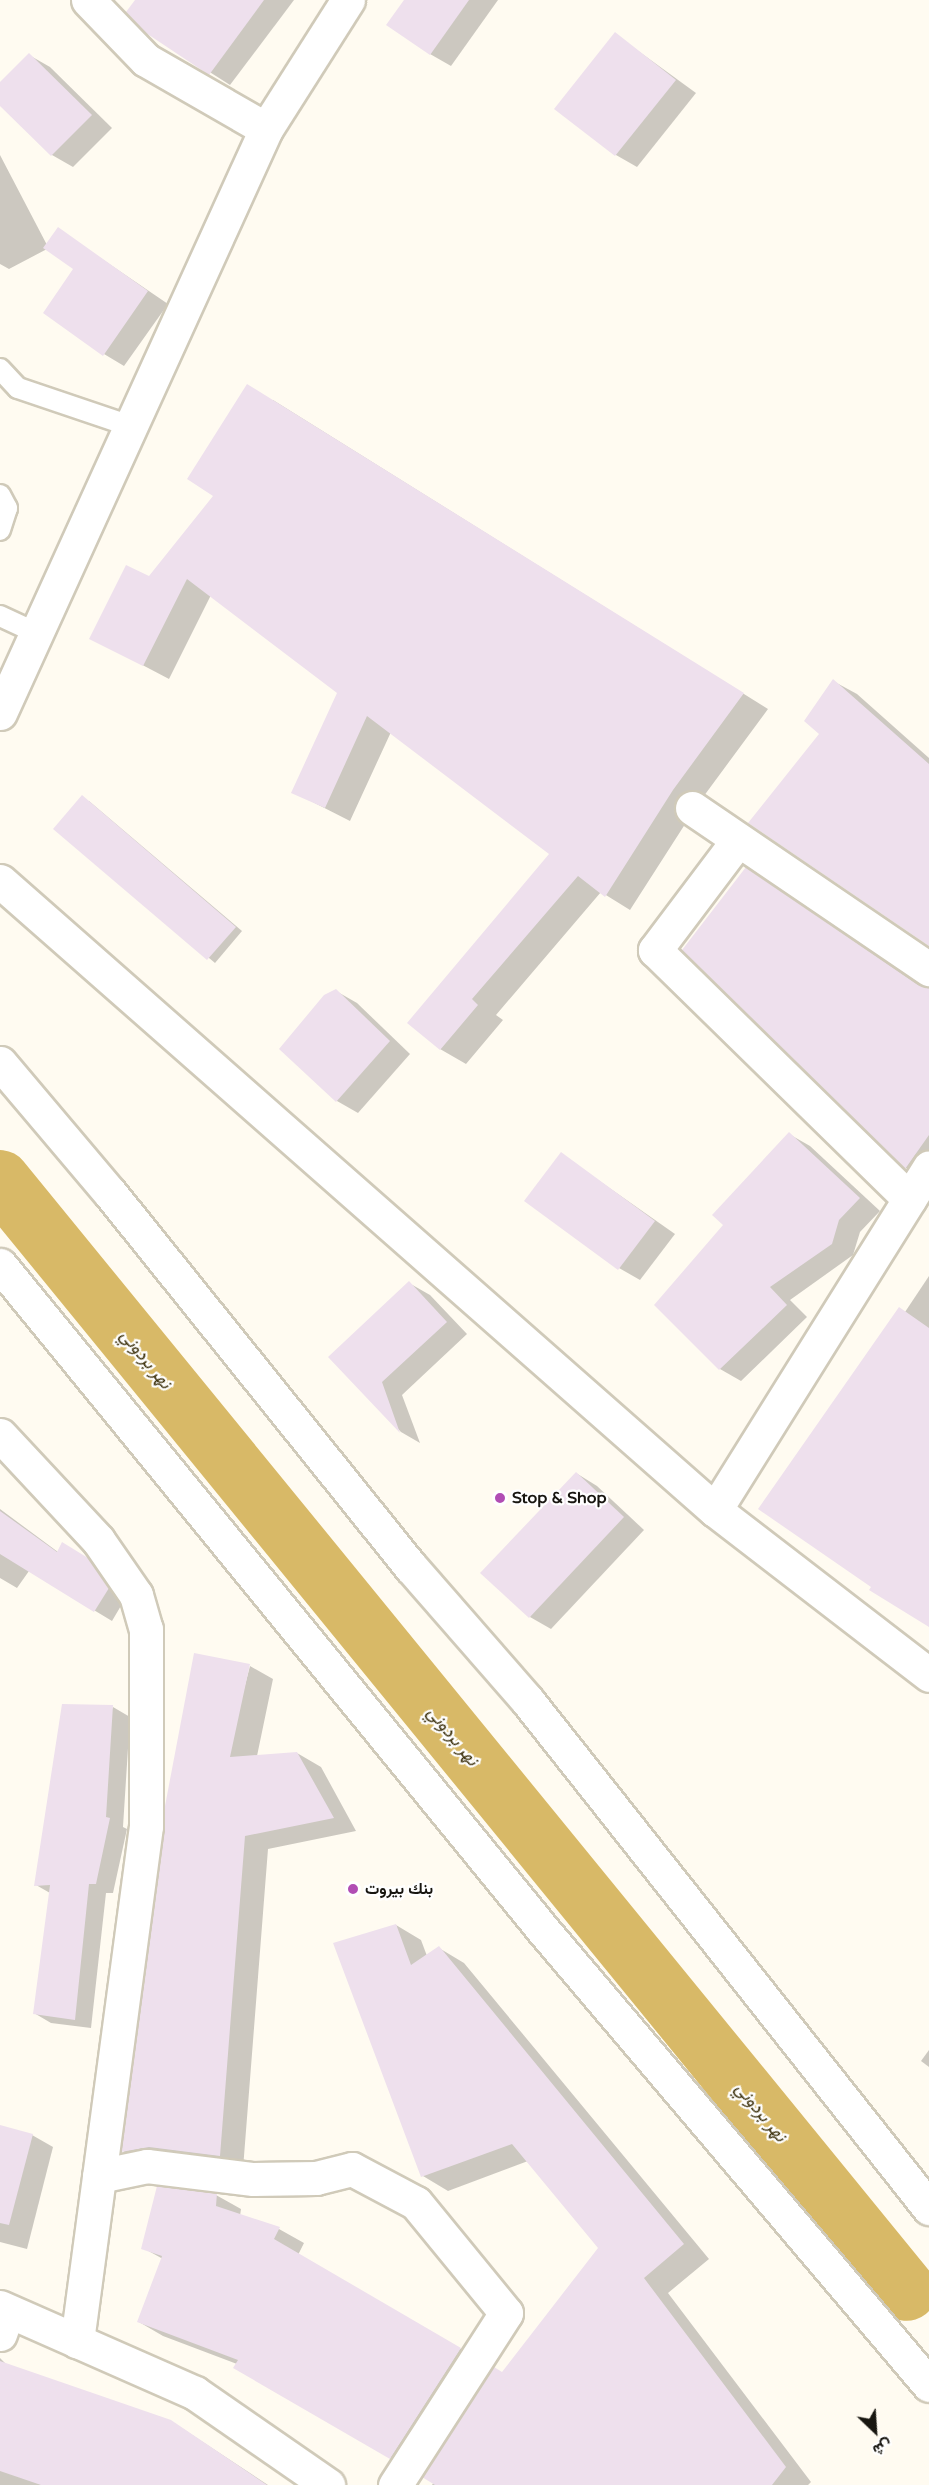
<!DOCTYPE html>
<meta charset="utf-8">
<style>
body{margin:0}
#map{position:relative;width:929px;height:2485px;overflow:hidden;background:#fffbf1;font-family:"Varela Round",Vazirmatn,sans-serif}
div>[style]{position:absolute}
.shadow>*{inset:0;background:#0003}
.river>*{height:60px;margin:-30px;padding:0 30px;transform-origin:30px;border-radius:30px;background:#d8b967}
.building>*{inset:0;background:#eee0ed}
.roads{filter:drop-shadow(2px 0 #d0cab9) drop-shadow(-2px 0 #d0cab9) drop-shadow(0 2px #d0cab9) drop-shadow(0 -2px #d0cab9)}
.lane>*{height:20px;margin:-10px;padding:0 10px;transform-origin:10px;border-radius:10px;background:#fff}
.street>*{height:33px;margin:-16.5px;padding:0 16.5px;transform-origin:16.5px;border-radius:16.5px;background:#fff}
.secondary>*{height:33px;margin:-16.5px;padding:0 16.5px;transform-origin:16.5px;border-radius:16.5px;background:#fff}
.highway>*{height:33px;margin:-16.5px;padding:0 16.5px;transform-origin:16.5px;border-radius:16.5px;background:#fff}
.dots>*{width:16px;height:16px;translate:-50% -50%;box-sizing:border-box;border:3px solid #fff;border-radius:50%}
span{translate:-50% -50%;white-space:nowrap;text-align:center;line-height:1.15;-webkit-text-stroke:4.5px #fff;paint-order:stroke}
.poi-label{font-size:16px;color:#181610;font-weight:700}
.left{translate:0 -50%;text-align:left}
.water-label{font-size:18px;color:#3a2e09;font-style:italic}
.north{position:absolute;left:845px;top:2401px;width:60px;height:60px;-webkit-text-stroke:4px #fff;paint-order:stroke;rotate:155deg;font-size:16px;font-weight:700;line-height:24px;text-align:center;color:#181610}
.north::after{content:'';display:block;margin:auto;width:21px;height:27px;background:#181610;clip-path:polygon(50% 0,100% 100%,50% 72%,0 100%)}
</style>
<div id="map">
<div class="shadow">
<i style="clip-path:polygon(137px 0,294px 0,230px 85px,147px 32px)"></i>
<i style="clip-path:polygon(405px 0,498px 0,451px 66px,430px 54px)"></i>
<i style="clip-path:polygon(615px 34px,696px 93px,637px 167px,616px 155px)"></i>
<i style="clip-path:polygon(29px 55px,50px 67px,112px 128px,73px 167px,52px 155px,0 104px,0 85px)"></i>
<i style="clip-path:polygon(0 155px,47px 245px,58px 229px,168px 304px,124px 366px,104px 354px,75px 269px,47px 249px,9px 269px,0 264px)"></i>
<i style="clip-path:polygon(273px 400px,768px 709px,698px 804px,630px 910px,601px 892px,496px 1015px,503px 1020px,466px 1064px,440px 1049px,551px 854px,391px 732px,350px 821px,293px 792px,339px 692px,211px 595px,169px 679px,91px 638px,149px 578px,215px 495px)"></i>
<i style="clip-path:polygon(833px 681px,857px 694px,929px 758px,929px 945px,821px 734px)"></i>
<i style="clip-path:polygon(89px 801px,242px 931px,215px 963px,55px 829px)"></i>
<i style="clip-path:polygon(746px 869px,922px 986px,929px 987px,929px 1181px,906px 1168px,684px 950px)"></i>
<i style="clip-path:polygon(336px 991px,357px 1003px,410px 1054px,358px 1113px,337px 1101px)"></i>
<i style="clip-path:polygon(789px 1134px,810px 1146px,880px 1211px,860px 1232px,853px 1255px,790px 1300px,807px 1317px,741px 1381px,720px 1369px,725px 1225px)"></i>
<i style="clip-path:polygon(561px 1154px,675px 1234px,640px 1280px,619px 1268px)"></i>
<i style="clip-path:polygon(929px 1276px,929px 1625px,905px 1312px)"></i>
<i style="clip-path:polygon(409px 1283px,430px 1295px,467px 1334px,402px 1395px,420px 1443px,401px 1432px,330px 1357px)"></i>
<i style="clip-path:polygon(576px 1473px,597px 1486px,644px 1530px,551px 1629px,530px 1617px)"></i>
<i style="clip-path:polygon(0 1509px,58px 1552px,80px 1554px,105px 1570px,125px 1599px,112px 1621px,29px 1571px,17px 1588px,0 1578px)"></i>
<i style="clip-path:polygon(250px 1666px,273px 1679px,257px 1756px,297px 1753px,321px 1767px,356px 1831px,268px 1849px,243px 2169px,146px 2165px,123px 2151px)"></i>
<i style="clip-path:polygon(113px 1707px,130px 1717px,123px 1827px,127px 1829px,113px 1893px,106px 1893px,91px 2028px,51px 2023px,34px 2013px,50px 1893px,36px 1885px)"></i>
<i style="clip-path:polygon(396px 1925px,421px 1940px,427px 1956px,439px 1948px,464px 1963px,709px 2259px,668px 2293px,811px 2482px,808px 2485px,432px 2485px,503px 2374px,600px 2248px,528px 2161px,448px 2191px,423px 2176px)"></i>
<i style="clip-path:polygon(929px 2050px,929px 2067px,921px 2061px)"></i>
<i style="clip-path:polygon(0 2127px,32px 2135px,53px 2147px,27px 2249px,0 2242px)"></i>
<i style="clip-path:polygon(216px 2195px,241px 2209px,240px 2216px,279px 2229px,304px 2243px,298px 2255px,485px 2363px,415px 2471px,235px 2367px,237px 2364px,163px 2336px,139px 2322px,163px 2259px,143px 2248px)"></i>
<i style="clip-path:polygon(0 2358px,6px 2364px,171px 2421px,268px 2485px,0 2485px)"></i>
</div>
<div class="river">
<i style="left:0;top:1180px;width:1434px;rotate:50.77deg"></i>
</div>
<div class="building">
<i style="clip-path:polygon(135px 0,264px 0,209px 75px,146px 33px,126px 12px)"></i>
<i style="clip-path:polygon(404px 0,469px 0,430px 55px,386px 25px)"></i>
<i style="clip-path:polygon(615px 32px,676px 80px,615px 156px,554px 109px)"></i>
<i style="clip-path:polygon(29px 53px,92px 115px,51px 156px,0 106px,0 82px)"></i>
<i style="clip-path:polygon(58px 227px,148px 291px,103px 356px,43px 313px,73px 269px,43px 248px)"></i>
<i style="clip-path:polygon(247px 384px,744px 693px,673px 790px,605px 897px,578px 876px,472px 999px,478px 1005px,440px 1050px,407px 1023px,549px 854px,367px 716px,325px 808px,291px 793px,337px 693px,187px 579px,143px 666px,89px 639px,126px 565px,149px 576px,213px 496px,187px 479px)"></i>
<i style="clip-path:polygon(833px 679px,929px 764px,929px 946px,748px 823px,819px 734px,804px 721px)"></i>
<i style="clip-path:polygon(82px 795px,236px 927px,207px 960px,53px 829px)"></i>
<i style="clip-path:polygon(746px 867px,918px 985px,929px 988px,929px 1135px,905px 1169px,682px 950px)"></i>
<i style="clip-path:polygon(336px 989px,390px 1041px,336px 1102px,279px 1049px,324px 995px)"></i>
<i style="clip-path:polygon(789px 1132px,860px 1198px,839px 1220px,832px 1244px,770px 1287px,787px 1305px,719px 1370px,654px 1305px,723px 1225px,712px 1215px)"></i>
<i style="clip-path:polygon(561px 1152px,655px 1221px,618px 1270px,524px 1201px)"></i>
<i style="clip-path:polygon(409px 1281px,447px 1322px,382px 1382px,400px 1433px,328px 1357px)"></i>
<i style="clip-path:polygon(899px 1307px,929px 1328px,929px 1627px,869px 1590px,871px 1587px,758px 1509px)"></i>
<i style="clip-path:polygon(576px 1472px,624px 1517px,529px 1618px,480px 1573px)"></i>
<i style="clip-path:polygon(0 1511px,57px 1552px,62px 1542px,88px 1558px,109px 1588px,94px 1612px,0 1554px)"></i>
<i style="clip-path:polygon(194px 1653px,250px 1664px,230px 1757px,297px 1752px,334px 1818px,245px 1836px,220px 2156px,149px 2147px,121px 2152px,165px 1806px)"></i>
<i style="clip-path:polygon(62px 1704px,113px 1705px,106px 1817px,110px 1818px,96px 1884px,89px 1884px,75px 2020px,33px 2014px,50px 1885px,34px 1886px)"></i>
<i style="clip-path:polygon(396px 1924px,411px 1965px,439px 1946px,684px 2244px,644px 2278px,786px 2467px,772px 2485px,435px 2485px,422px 2477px,494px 2367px,502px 2372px,598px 2248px,512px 2144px,421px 2177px,333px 1943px)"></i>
<i style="clip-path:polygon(0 2125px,33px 2134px,9px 2225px,0 2223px)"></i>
<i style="clip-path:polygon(157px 2186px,217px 2193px,216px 2206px,280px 2227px,274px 2239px,461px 2348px,390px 2459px,233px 2368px,238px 2360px,137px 2322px,162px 2256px,141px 2249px)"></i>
<i style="clip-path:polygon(0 2361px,171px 2420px,267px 2485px,41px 2485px,0 2471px)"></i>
</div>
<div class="roads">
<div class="lane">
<i style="left:0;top:369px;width:26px;rotate:47deg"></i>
<i style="left:18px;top:388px;width:121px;rotate:18.7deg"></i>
<i style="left:0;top:495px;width:15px;rotate:62deg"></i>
<i style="left:7px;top:508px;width:23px;rotate:108deg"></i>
<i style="left:0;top:616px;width:38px;rotate:25deg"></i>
</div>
<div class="street">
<i style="left:88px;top:0;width:83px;rotate:46deg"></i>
<i style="left:146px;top:60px;width:138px;rotate:29.9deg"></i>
<i style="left:0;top:713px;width:642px;rotate:-65.51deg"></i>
<i style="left:266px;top:129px;width:153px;rotate:-57.6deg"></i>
<i style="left:692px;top:808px;width:287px;rotate:34.2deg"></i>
<i style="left:738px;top:840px;width:138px;rotate:127deg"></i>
<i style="left:655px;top:950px;width:356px;rotate:44.4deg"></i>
<i style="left:0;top:881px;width:952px;rotate:41.34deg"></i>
<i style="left:715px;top:1510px;width:270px;rotate:37.6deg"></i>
<i style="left:0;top:1435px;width:144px;rotate:47deg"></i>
<i style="left:98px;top:1540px;width:67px;rotate:55.4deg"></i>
<i style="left:136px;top:1595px;width:35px;rotate:74deg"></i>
<i style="left:146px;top:1629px;width:197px;rotate:90deg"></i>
<i style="left:146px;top:1826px;width:520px;rotate:97.63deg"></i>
<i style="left:715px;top:1510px;width:404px;rotate:-58deg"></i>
<i style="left:99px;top:2176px;width:49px;rotate:-11.8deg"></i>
<i style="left:147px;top:2166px;width:107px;rotate:7deg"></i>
<i style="left:253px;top:2179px;width:63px;rotate:-0.9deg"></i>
<i style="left:316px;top:2178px;width:37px;rotate:-14deg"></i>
<i style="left:352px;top:2169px;width:72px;rotate:28deg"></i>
<i style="left:416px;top:2203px;width:142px;rotate:50.7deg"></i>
<i style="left:506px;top:2313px;width:205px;rotate:122.8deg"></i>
<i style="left:0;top:2334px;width:24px;rotate:-71deg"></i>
</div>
<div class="secondary">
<i style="left:0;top:2307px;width:213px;rotate:23.8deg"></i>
<i style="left:195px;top:2393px;width:162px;rotate:34.7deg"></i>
</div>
<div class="highway">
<i style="left:0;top:1063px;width:170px;rotate:49.8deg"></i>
<i style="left:110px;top:1193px;width:480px;rotate:51.2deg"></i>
<i style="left:411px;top:1567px;width:176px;rotate:48.9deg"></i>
<i style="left:527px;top:1700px;width:648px;rotate:51.64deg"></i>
<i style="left:0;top:1265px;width:860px;rotate:50.76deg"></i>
<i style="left:544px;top:1931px;width:595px;rotate:49.7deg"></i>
</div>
</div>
<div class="dots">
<i style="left:500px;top:1498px;background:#b14db4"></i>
<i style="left:353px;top:1889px;background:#b14db4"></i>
</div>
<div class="poi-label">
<span class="left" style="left:512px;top:1498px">Stop &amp; Shop</span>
<span class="left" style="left:365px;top:1889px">بنك بيروت</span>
</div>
<div class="water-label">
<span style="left:146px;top:1359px;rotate:51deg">نهر بردوني</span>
<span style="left:453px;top:1736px;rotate:51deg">نهر بردوني</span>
<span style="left:761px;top:2112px;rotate:51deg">نهر بردوني</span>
</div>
<div class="north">ش</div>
</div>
